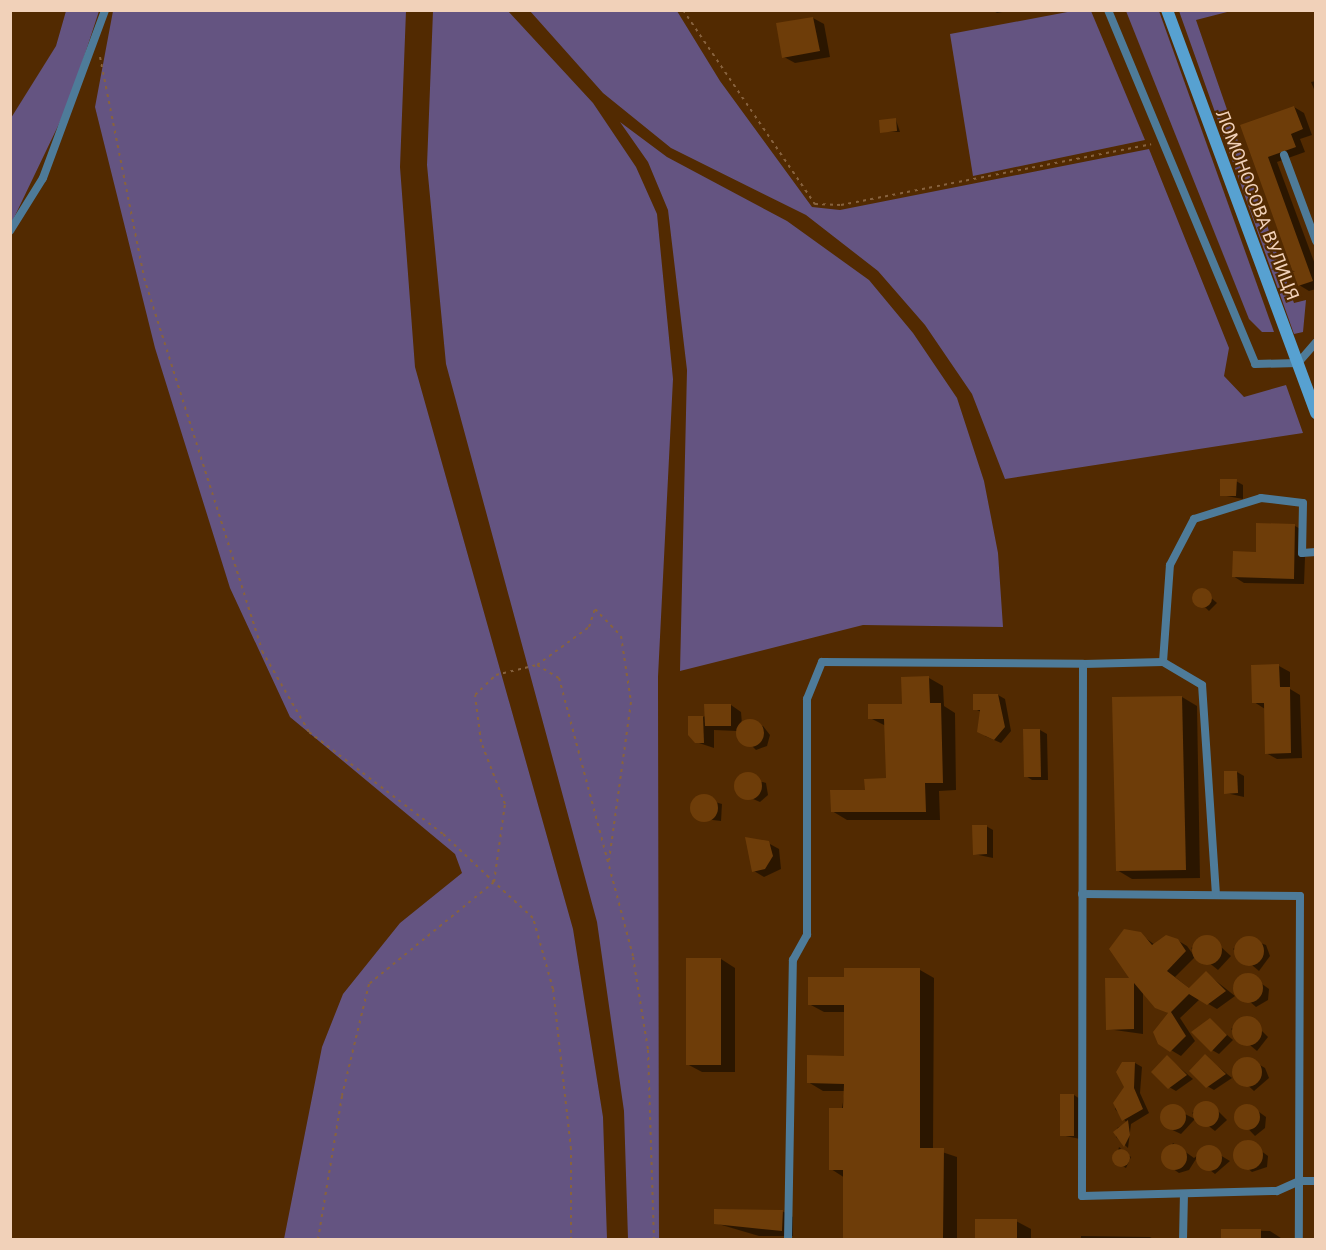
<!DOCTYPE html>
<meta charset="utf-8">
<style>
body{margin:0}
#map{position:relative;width:1326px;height:1250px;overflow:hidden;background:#522a01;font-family:Roboto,sans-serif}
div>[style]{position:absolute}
.green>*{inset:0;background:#645481}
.shadow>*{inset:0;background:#0007}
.building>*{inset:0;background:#6e3d09}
.round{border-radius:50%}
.path>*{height:2px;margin-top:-1px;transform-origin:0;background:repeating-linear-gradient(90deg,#87623e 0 3px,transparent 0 7.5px)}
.lane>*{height:8px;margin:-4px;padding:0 4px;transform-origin:4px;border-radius:4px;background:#4e7b99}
.secondary>*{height:12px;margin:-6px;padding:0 6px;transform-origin:6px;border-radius:6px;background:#57a1d1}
span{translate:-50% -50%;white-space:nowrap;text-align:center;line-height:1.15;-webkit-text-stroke:4.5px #522a01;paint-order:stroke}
.street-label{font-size:18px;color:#f1d1b9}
.frame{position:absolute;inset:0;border:12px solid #f1d1b9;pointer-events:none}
</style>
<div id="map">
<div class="green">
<i style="clip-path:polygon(1078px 10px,1091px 11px,1145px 140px,973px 176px,950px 34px)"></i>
<i style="clip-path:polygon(66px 11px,99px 11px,69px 103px,11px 224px,11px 118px,56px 46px)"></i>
<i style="clip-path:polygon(113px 11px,406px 11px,400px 167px,415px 367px,573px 929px,603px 1117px,607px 1239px,284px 1239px,322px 1047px,343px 994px,400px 923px,462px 873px,455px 854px,290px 717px,230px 588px,155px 348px,95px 107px)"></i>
<i style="clip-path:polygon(433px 11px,508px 11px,593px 103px,636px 167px,657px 214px,673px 379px,658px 677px,659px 1239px,628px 1239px,624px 1111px,597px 922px,446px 364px,427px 165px)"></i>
<i style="clip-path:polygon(530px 11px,677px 11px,720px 81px,812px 207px,840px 210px,1149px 149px,1229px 348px,1224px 376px,1244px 397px,1286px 385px,1303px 433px,1005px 479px,972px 394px,925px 325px,878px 271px,806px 215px,671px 148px,603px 93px)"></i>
<i style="clip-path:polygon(1126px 11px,1159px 11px,1274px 332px,1262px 332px,1249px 319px)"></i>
<i style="clip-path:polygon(1179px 11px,1231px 11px,1196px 20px,1294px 303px,1306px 300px,1303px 332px,1294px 334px)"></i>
<i style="clip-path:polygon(620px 122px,667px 157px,787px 221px,869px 280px,913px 333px,957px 398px,984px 481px,998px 553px,1003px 627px,863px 625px,680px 671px,687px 370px,668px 210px,648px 162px)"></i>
</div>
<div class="shadow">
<i style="clip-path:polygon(992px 10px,1013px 10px,997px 13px)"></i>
<i style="clip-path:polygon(813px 18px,824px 24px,830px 57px,795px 63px,784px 57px)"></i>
<i style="clip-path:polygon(1316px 81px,1316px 94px,1311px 82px)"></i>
<i style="clip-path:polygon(1294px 107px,1304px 113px,1312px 135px,1300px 139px,1305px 152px,1277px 162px,1316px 267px,1316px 289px,1309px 291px,1299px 285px,1242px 126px)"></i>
<i style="clip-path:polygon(896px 120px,900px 132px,882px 132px)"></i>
<i style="clip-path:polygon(1236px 481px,1243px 485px,1243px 499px,1221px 495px)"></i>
<i style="clip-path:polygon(1258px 525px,1295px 526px,1306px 532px,1304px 584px,1244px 583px,1233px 576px,1257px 553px)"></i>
<i style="clip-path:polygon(1202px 590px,1217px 603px,1209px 611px,1194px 597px)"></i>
<i style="clip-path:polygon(1279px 666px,1290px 672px,1290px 689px,1300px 695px,1302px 758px,1277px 759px,1266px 753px,1265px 709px,1254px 702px)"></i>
<i style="clip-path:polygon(929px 678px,943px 686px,944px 706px,955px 713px,956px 790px,939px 791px,940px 820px,847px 820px,832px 811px,887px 780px,886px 726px,870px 718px,904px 705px)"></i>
<i style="clip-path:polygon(998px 695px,1005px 699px,1011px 731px,1001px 743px,985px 736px,981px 712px,975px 709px)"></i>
<i style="clip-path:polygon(1182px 697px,1197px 706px,1200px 878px,1132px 879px,1117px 870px)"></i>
<i style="clip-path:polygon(731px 705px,741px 712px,742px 724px,763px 726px,770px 735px,767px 746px,756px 750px,737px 731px,714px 730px,714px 748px,696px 742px,703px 717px)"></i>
<i style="clip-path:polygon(1040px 730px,1047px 734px,1048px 780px,1032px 780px,1026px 776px)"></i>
<i style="clip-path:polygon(1237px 772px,1244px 776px,1244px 797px,1226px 793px,1225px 773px)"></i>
<i style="clip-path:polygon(742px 776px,766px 783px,768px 795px,760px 802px,737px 792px)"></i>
<i style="clip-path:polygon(698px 797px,722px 804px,721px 821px,697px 818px,692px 807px)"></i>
<i style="clip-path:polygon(986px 826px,993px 830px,993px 858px,974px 854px)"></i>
<i style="clip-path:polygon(768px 843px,779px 849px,781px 869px,764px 877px,754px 871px)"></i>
<i style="clip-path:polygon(1140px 934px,1155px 945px,1177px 940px,1187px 946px,1195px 957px,1175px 977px,1190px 989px,1206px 973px,1235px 996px,1217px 1009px,1200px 999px,1180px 1018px,1195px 1041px,1181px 1056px,1159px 1043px,1169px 1014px,1143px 991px,1143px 1034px,1107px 1029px,1132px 979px)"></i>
<i style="clip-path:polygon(1211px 938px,1231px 956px,1218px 970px,1191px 948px)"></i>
<i style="clip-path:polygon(1247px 938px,1266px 945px,1270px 956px,1259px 971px,1233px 949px)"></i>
<i style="clip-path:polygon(721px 959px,735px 968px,735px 1072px,702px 1072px,687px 1064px)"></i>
<i style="clip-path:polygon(920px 970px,934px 978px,933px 1149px,957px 1157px,957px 1240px,844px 1240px,845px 1178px,831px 1169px,845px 1091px,823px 1091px,808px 1082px,845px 1057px,845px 1012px,824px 1012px,809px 1004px,845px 978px)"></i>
<i style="clip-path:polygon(1247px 973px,1269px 989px,1268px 1000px,1256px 1007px,1233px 987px)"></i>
<i style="clip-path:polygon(1248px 1017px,1268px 1037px,1257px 1051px,1231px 1029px)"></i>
<i style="clip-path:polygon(1210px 1020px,1233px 1040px,1219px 1054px,1212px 1050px)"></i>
<i style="clip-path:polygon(1205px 1056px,1232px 1078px,1214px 1090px,1207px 1086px)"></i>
<i style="clip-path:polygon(1167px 1057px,1193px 1079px,1176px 1091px,1169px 1087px)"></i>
<i style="clip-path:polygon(1246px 1057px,1265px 1068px,1269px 1078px,1254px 1091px,1232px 1071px)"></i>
<i style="clip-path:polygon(1135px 1063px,1142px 1067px,1140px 1093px,1149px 1113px,1131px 1124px,1128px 1148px,1116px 1137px,1117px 1128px,1127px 1123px,1115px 1109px)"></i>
<i style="clip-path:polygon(1074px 1095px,1080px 1099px,1080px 1139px,1061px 1135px)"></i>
<i style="clip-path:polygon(1209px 1102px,1227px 1120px,1215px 1131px,1192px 1113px)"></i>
<i style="clip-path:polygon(1248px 1104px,1266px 1117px,1265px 1128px,1255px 1136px,1235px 1115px)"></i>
<i style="clip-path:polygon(1169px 1106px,1195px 1119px,1181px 1134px,1166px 1127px,1161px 1114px)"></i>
<i style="clip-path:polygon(1246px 1140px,1268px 1156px,1267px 1167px,1252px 1172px,1234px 1157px)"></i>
<i style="clip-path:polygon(1173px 1143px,1194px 1158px,1208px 1148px,1230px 1161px,1215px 1174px,1196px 1159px,1189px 1170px,1179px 1173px,1163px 1162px)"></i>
<i style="clip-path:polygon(1119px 1147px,1131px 1157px,1126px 1168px,1115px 1162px)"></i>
<i style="clip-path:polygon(782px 1211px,793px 1217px,793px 1236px,759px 1236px,715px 1223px)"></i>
<i style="clip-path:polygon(976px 1221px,1016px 1221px,1031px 1229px,1031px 1240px,976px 1240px)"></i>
<i style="clip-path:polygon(1223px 1230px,1270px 1231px,1284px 1240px,1223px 1240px)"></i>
<i style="clip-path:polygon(1081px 1236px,1150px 1237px,1155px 1240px,1081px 1240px)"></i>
</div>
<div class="building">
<i style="clip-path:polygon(813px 17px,820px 51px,782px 58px,776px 23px)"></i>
<i style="clip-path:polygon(1294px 106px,1303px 129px,1291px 134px,1296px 147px,1268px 157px,1313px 281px,1298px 286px,1240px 125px)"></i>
<i style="clip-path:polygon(896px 118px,897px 131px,880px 133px,879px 120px)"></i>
<i style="clip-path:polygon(1220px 479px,1237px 479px,1236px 496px,1220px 496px)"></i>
<i style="clip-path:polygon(1256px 523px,1295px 524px,1294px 579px,1232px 577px,1233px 551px,1256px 552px)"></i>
<i class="round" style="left:1192px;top:588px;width:20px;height:20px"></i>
<i style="clip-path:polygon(1279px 664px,1280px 687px,1290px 687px,1291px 753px,1265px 754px,1264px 703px,1252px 703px,1251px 665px)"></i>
<i style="clip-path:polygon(929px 676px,930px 703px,941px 703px,943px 783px,925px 783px,926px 812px,831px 812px,830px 790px,865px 790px,864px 779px,886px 778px,884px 719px,868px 719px,868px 704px,902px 704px,901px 677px)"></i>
<i style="clip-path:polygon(973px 694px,998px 694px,1005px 727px,994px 740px,977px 732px,980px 710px,973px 710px)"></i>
<i style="clip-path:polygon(1182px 696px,1186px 870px,1116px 871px,1112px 697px)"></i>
<i style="clip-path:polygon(704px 704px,731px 704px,731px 726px,705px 726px)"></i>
<i style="clip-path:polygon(688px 716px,703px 716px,704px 743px,695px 743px,688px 735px)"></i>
<i class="round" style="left:736px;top:719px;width:28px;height:28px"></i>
<i style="clip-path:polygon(1023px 729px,1040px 729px,1041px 777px,1024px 777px)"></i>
<i style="clip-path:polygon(1224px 771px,1237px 771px,1238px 793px,1224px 794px)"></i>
<i class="round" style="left:734px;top:772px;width:28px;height:28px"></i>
<i class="round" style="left:690px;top:794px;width:28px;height:28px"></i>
<i style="clip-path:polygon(972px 825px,987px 825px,987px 854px,973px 855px)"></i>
<i style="clip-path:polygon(745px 837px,769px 841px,773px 856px,765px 869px,752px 872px)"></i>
<i style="clip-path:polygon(1124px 929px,1141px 932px,1152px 945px,1166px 935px,1178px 939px,1186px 951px,1167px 971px,1189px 988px,1206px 971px,1226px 991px,1207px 1005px,1189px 994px,1171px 1012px,1186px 1036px,1170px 1052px,1158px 1044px,1153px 1032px,1168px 1013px,1155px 1008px,1134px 983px,1134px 1029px,1106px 1030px,1105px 978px,1129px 978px,1109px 949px)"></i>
<i class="round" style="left:1192px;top:935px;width:30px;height:30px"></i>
<i class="round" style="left:1234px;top:936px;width:30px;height:30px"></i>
<i style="clip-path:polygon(686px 958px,721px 958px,721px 1065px,686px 1065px)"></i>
<i style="clip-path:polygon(844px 968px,920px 968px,920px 1148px,944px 1148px,943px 1239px,843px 1239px,843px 1170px,829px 1170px,829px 1108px,843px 1108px,844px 1084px,807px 1083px,807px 1055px,844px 1056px,844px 1005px,808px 1005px,808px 977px,844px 977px)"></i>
<i class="round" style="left:1233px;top:973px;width:30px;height:30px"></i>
<i class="round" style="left:1232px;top:1016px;width:30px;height:30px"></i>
<i style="clip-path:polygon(1210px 1018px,1227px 1035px,1211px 1052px,1191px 1032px)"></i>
<i style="clip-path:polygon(1205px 1054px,1226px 1074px,1206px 1088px,1189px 1071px)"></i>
<i style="clip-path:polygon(1167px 1055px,1187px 1075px,1168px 1089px,1151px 1072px)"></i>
<i class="round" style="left:1232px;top:1057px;width:30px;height:30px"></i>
<i style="clip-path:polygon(1122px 1062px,1135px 1062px,1134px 1088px,1143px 1109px,1122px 1121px,1113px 1103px,1124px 1087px,1116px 1072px)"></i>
<i style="clip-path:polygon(1060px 1094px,1074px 1094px,1074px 1136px,1060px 1136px)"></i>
<i class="round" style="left:1193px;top:1101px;width:26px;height:26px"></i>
<i class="round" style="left:1234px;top:1104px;width:26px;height:26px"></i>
<i class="round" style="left:1160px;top:1104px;width:26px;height:26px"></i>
<i style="clip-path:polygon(1128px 1120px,1130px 1135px,1124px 1147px,1113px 1132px)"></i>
<i class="round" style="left:1233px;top:1140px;width:30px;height:30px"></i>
<i class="round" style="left:1161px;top:1144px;width:26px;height:26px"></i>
<i class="round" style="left:1196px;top:1145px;width:26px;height:26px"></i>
<i class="round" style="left:1112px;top:1149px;width:18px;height:18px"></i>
<i style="clip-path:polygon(714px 1209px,783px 1210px,782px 1231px,714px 1224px)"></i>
<i style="clip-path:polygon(975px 1219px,1017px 1219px,1017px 1239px,975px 1239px)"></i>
<i style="clip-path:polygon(1221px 1229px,1261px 1229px,1261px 1239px,1221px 1239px)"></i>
</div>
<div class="path">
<i style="left:683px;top:10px;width:235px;rotate:55.8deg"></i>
<i style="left:815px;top:204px;width:26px;rotate:2deg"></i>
<i style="left:841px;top:205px;width:316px;rotate:-11.1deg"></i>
<i style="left:100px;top:57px;width:225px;rotate:78.7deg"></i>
<i style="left:144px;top:278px;width:391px;rotate:72.4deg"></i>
<i style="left:262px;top:651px;width:94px;rotate:59.9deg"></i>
<i style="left:309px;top:732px;width:168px;rotate:37.3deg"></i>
<i style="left:443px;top:834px;width:70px;rotate:43.3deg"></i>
<i style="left:494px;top:882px;width:161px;rotate:140.8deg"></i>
<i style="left:369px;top:984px;width:115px;rotate:103.6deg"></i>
<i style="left:342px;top:1096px;width:146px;rotate:99.5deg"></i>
<i style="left:537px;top:665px;width:64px;rotate:-36.2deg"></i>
<i style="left:589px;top:627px;width:19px;rotate:-72deg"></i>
<i style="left:595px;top:609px;width:37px;rotate:46deg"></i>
<i style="left:621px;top:636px;width:67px;rotate:81.4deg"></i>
<i style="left:631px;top:702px;width:160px;rotate:97.9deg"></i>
<i style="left:571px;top:1240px;width:91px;rotate:-90deg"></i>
<i style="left:571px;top:1149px;width:161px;rotate:-96.4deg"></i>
<i style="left:553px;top:989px;width:74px;rotate:-105.7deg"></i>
<i style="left:533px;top:918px;width:53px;rotate:-137.3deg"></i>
<i style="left:494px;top:882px;width:79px;rotate:-82deg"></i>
<i style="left:505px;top:804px;width:66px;rotate:-111.2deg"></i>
<i style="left:481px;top:742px;width:47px;rotate:-97.3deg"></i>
<i style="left:475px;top:695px;width:29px;rotate:-44deg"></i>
<i style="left:496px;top:675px;width:42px;rotate:-13.7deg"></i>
<i style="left:537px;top:665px;width:26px;rotate:31deg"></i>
<i style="left:559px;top:678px;width:289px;rotate:75.1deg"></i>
<i style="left:633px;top:957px;width:94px;rotate:80.8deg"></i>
<i style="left:648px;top:1050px;width:190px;rotate:88.2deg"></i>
</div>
<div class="lane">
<i style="left:1108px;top:10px;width:383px;rotate:67.4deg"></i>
<i style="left:1255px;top:364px;width:43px;rotate:-1.3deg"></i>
<i style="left:1298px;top:363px;width:28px;rotate:-49deg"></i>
<i style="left:1284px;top:155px;width:92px;rotate:69.6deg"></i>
<i style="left:10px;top:231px;width:62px;rotate:-58.1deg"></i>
<i style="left:43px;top:178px;width:179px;rotate:-69.7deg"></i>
<i style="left:1163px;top:662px;width:97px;rotate:-85.9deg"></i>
<i style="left:1170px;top:565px;width:52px;rotate:-62.4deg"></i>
<i style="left:1194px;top:519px;width:70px;rotate:-17.4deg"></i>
<i style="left:1261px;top:498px;width:42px;rotate:6.8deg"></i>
<i style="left:1303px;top:503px;width:50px;rotate:91.1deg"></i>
<i style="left:1302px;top:553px;width:14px;rotate:-4deg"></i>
<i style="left:1082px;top:894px;width:218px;rotate:0.5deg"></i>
<i style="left:1300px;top:896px;width:344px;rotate:90.2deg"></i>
<i style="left:1216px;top:895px;width:210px;rotate:-93.8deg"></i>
<i style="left:1202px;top:685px;width:45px;rotate:-149.5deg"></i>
<i style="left:1163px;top:662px;width:80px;rotate:178.6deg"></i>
<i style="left:1083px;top:664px;width:532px;rotate:90.11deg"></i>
<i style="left:1082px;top:1196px;width:195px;rotate:-1.5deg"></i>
<i style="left:1277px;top:1191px;width:24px;rotate:-24deg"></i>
<i style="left:1299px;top:1181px;width:17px"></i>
<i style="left:788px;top:1240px;width:280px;rotate:-89deg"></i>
<i style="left:793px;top:960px;width:29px;rotate:-61deg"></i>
<i style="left:807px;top:935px;width:236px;rotate:-90deg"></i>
<i style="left:807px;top:699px;width:40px;rotate:-68deg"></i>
<i style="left:822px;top:662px;width:261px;rotate:0.4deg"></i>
<i style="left:1183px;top:1240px;width:46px;rotate:-88.8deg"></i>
</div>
<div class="secondary">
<i style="left:1167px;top:10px;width:430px;rotate:69.7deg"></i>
</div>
<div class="street-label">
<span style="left:1257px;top:205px;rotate:69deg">ЛОМОНОСОВА ВУЛИЦЯ</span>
</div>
<div class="frame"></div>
</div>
